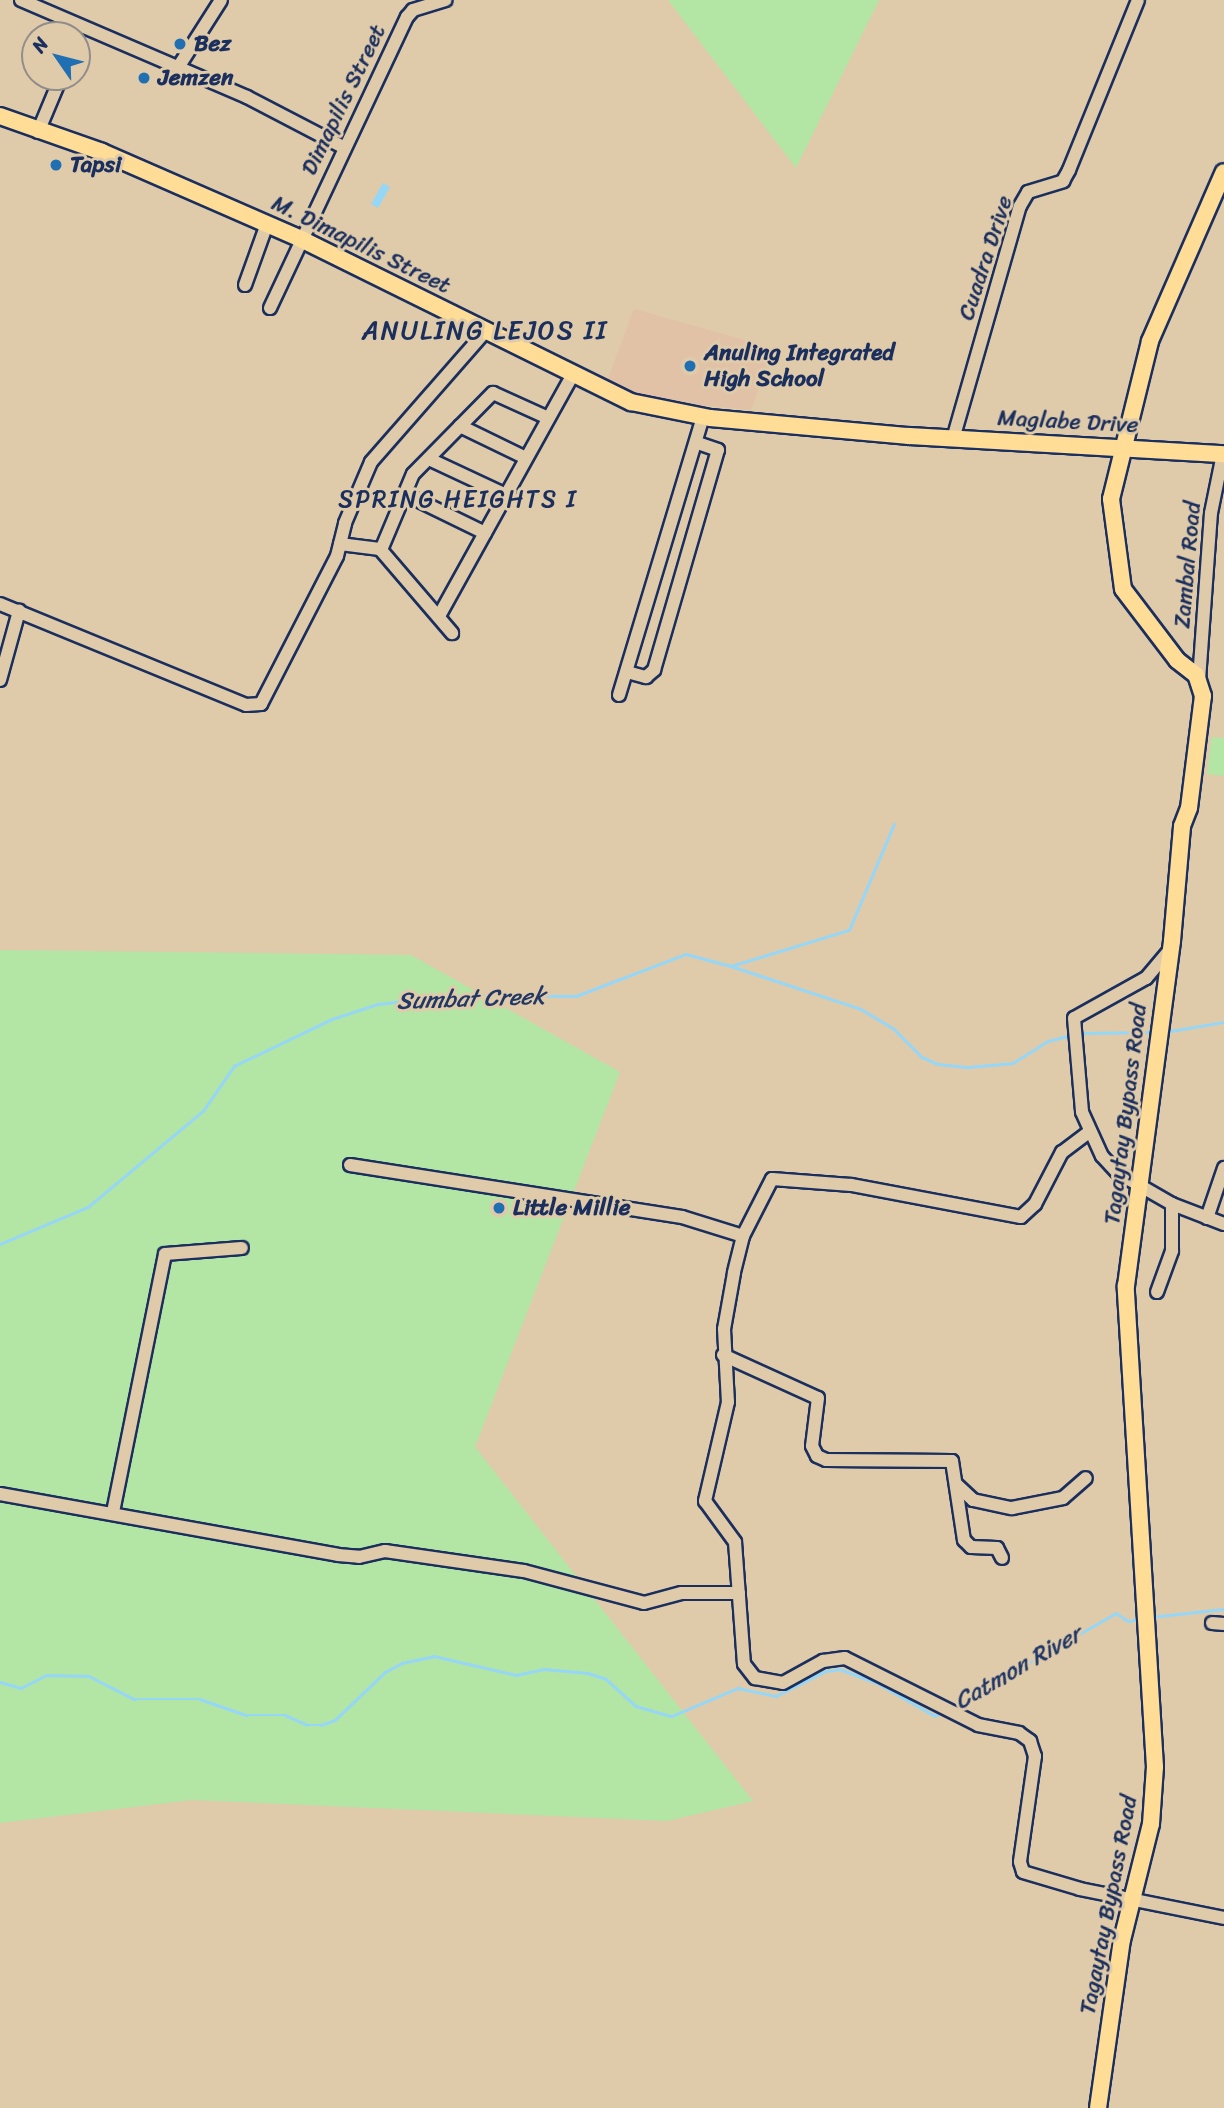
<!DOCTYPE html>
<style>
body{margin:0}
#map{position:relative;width:1224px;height:2108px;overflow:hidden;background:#dfcbaa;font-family:Sriracha,sans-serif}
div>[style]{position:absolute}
.built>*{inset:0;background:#e1c2a6}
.green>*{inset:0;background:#b3e5a5}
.water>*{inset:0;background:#96d6f7}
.stream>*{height:2.5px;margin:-1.25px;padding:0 1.25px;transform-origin:1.25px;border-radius:1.25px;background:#96d6f7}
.roads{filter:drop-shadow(2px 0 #1b2f5e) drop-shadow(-2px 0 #1b2f5e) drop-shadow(0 2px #1b2f5e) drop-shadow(0 -2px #1b2f5e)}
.minor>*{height:12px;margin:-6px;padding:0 6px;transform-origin:6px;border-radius:6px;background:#dfcbaa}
.major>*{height:16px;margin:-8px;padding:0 8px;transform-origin:8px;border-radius:8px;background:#ffdd96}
.dots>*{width:19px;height:19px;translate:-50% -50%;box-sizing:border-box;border:4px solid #dfcbaa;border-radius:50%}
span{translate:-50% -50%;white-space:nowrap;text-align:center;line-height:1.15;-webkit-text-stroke:6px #dfcbaa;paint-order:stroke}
.poi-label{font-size:23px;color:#1b2f5e;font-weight:700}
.left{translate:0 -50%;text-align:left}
.street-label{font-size:23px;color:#1b2f5e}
.neighbourhood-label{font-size:24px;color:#1b2f5e;letter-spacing:2px}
.water-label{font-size:24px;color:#213766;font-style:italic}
.quarter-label{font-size:26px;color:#1b2f5e;letter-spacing:2px}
.north{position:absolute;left:21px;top:21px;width:70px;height:70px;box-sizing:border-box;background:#dfcbaa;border:2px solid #918d8c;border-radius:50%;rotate:305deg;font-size:19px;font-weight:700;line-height:28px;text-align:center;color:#1b2f5e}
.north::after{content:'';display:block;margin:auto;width:24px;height:32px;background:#1f6fb2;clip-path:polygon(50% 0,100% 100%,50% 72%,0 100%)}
</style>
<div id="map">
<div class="built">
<i style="clip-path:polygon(634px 309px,774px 348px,751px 410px,658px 401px,606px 384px)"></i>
</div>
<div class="green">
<i style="clip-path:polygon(668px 0,879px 0,796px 168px)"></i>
<i style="clip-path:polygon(1212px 737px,1224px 738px,1224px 776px,1207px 774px)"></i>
<i style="clip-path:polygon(0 950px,411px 955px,620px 1072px,475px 1447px,753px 1801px,667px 1821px,192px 1800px,0 1823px)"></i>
</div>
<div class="water">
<i style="clip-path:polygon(383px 183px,390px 187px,378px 208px,371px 204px)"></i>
</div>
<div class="stream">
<i style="left:731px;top:966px;width:137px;rotate:18.3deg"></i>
<i style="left:861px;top:1009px;width:39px;rotate:31deg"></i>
<i style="left:894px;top:1029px;width:40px;rotate:45deg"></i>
<i style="left:922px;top:1057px;width:17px;rotate:24deg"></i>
<i style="left:938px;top:1064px;width:30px;rotate:6deg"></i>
<i style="left:968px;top:1067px;width:45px;rotate:-5.1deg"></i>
<i style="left:1013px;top:1063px;width:41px;rotate:-32.2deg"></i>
<i style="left:1048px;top:1041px;width:25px;rotate:-14deg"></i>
<i style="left:1165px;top:1032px;width:60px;rotate:-9.6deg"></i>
<i style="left:1078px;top:1033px;width:77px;rotate:-0.7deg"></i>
<i style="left:0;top:1244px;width:95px;rotate:-22.8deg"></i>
<i style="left:88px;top:1207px;width:150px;rotate:-39.9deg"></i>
<i style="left:203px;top:1111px;width:55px;rotate:-55.4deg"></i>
<i style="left:234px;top:1066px;width:109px;rotate:-25.6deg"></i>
<i style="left:332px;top:1019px;width:48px;rotate:-18.1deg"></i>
<i style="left:378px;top:1004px;width:81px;rotate:-6.3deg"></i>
<i style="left:459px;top:995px;width:117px;rotate:0.5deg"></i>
<i style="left:576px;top:996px;width:118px;rotate:-20.9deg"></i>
<i style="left:686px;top:954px;width:47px;rotate:14.9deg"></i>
<i style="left:731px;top:966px;width:123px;rotate:-17deg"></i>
<i style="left:849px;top:930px;width:115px;rotate:-67deg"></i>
<i style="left:1151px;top:1617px;width:73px;rotate:-6.3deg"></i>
<i style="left:0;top:1682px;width:22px;rotate:16deg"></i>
<i style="left:21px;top:1688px;width:28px;rotate:-27deg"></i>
<i style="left:46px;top:1675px;width:43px;rotate:1.3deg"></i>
<i style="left:89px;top:1676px;width:51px;rotate:27.1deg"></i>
<i style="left:134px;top:1699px;width:66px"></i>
<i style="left:200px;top:1699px;width:49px;rotate:19.2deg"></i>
<i style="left:246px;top:1715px;width:39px"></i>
<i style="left:285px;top:1715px;width:24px;rotate:24deg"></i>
<i style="left:307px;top:1725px;width:14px"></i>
<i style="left:321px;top:1725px;width:15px;rotate:-20deg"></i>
<i style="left:335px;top:1720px;width:69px;rotate:-43.8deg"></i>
<i style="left:385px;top:1672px;width:19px;rotate:-28deg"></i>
<i style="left:402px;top:1663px;width:33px;rotate:-12deg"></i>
<i style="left:434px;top:1656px;width:84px;rotate:13deg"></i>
<i style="left:516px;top:1675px;width:29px;rotate:-12deg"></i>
<i style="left:544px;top:1669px;width:44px;rotate:5.2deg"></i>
<i style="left:588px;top:1673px;width:19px;rotate:18deg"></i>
<i style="left:606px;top:1679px;width:40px;rotate:42deg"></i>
<i style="left:636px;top:1706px;width:37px;rotate:16deg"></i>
<i style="left:672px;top:1716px;width:72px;rotate:-23deg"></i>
<i style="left:738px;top:1688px;width:39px;rotate:12deg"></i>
<i style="left:776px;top:1696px;width:56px;rotate:-26.6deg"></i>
<i style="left:826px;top:1671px;width:14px;rotate:-8deg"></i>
<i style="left:840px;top:1669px;width:42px;rotate:21deg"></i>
<i style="left:879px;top:1684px;width:64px;rotate:29.7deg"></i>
<i style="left:935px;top:1716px;width:9px;rotate:-32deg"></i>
<i style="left:952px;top:1707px;width:189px;rotate:-29.8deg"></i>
<i style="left:1116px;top:1613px;width:14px;rotate:34deg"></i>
<i style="left:1128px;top:1621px;width:13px;rotate:-9deg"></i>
</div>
<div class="roads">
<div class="minor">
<i style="left:21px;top:0;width:246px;rotate:23.2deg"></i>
<i style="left:247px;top:97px;width:108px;rotate:27.5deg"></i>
<i style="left:179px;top:66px;width:78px;rotate:-57.5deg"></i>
<i style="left:38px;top:132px;width:60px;rotate:-67.3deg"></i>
<i style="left:245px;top:285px;width:65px;rotate:-70.2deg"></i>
<i style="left:270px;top:308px;width:322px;rotate:-64.8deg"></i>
<i style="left:407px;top:17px;width:9px;rotate:-49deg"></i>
<i style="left:413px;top:10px;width:34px;rotate:-17deg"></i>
<i style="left:460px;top:426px;width:73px;rotate:25.9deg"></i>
<i style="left:953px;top:439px;width:242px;rotate:-74deg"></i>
<i style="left:1020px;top:206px;width:16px;rotate:-60deg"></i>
<i style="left:1028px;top:192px;width:37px;rotate:-17deg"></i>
<i style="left:1063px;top:181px;width:13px;rotate:-61deg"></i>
<i style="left:1069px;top:170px;width:183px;rotate:-67.9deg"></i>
<i style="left:429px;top:459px;width:85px;rotate:25.1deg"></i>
<i style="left:405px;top:494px;width:89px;rotate:26deg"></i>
<i style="left:340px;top:544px;width:40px;rotate:7.1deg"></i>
<i style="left:380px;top:549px;width:111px;rotate:49.4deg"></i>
<i style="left:381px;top:550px;width:82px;rotate:-67.2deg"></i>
<i style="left:413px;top:474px;width:114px;rotate:-45.4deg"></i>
<i style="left:493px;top:393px;width:60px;rotate:24.4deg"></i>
<i style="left:0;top:604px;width:266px;rotate:22.3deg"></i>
<i style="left:246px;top:705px;width:15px;rotate:-4deg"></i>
<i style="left:261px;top:704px;width:166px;rotate:-62.8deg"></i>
<i style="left:337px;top:556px;width:34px;rotate:-76deg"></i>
<i style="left:345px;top:523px;width:66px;rotate:-66.9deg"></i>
<i style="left:371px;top:462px;width:173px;rotate:-48.8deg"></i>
<i style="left:439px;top:616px;width:277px;rotate:-61deg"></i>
<i style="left:627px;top:672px;width:20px;rotate:15deg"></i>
<i style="left:646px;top:677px;width:11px;rotate:-41deg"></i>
<i style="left:654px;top:670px;width:229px;rotate:-73.8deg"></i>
<i style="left:718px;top:450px;width:21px;rotate:-161deg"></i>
<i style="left:0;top:680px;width:72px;rotate:-74.6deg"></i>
<i style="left:1199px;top:680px;width:167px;rotate:-85.9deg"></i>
<i style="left:1211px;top:513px;width:60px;rotate:-78.5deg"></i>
<i style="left:619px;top:695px;width:290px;rotate:-73.2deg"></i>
<i style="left:1168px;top:952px;width:34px;rotate:130deg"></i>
<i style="left:1146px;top:978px;width:82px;rotate:150.9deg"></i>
<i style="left:1074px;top:1018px;width:94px;rotate:85.1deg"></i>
<i style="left:1082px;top:1112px;width:48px;rotate:65.6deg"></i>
<i style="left:1102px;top:1156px;width:23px;rotate:47deg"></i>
<i style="left:1118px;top:1173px;width:62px;rotate:29.9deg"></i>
<i style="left:1172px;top:1204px;width:56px;rotate:21deg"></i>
<i style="left:1089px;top:1132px;width:34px;rotate:143deg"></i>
<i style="left:1062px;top:1152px;width:59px;rotate:117.4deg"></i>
<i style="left:1035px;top:1204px;width:19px;rotate:137deg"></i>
<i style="left:1021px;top:1217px;width:173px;rotate:-169.3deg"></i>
<i style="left:851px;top:1185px;width:79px;rotate:-175.7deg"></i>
<i style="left:772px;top:1179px;width:64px;rotate:117deg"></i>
<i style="left:743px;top:1236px;width:38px;rotate:104deg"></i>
<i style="left:734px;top:1273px;width:57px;rotate:100.1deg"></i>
<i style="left:724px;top:1329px;width:73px;rotate:86.9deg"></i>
<i style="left:728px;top:1402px;width:102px;rotate:103.1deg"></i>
<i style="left:705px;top:1501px;width:51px;rotate:53.8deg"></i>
<i style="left:735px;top:1542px;width:122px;rotate:85.8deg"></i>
<i style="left:744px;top:1664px;width:18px;rotate:52deg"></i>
<i style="left:755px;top:1678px;width:28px;rotate:10deg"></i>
<i style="left:783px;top:1683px;width:46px;rotate:-28.8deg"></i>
<i style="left:823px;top:1661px;width:22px;rotate:-8deg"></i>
<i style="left:845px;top:1658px;width:149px;rotate:26.7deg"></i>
<i style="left:978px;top:1725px;width:42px;rotate:11deg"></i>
<i style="left:1019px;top:1733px;width:14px;rotate:36deg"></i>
<i style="left:1030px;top:1741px;width:16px;rotate:72deg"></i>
<i style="left:1035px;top:1756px;width:107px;rotate:98.1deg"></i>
<i style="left:1020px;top:1862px;width:10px;rotate:73deg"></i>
<i style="left:1023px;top:1872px;width:59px;rotate:16.6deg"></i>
<i style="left:1080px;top:1889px;width:147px;rotate:11.4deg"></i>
<i style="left:350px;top:1165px;width:336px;rotate:8.9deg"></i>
<i style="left:682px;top:1217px;width:64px;rotate:17.3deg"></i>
<i style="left:1207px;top:1218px;width:53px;rotate:-71.2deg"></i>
<i style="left:1157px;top:1292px;width:44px;rotate:-69.9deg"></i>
<i style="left:1172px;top:1251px;width:47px;rotate:-90deg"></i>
<i style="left:723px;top:1355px;width:104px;rotate:24.4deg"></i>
<i style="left:818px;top:1398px;width:48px;rotate:97.1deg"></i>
<i style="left:812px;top:1446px;width:11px;rotate:63deg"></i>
<i style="left:817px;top:1456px;width:10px;rotate:24deg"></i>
<i style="left:826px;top:1460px;width:126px;rotate:0.5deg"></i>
<i style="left:952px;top:1461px;width:80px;rotate:81.4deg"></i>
<i style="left:964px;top:1540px;width:10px;rotate:45deg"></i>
<i style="left:971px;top:1547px;width:26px;rotate:2deg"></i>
<i style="left:997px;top:1548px;width:11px;rotate:63deg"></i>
<i style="left:957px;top:1485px;width:22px;rotate:43deg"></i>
<i style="left:973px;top:1500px;width:40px;rotate:12deg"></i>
<i style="left:1012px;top:1508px;width:52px;rotate:-11.1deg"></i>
<i style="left:1063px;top:1498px;width:30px;rotate:-41deg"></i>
<i style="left:0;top:1494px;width:343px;rotate:10.2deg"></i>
<i style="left:338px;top:1555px;width:21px;rotate:5deg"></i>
<i style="left:359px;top:1557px;width:27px;rotate:-13deg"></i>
<i style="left:385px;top:1551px;width:140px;rotate:8.2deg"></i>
<i style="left:524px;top:1571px;width:124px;rotate:14.9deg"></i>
<i style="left:644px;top:1603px;width:39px;rotate:-15deg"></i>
<i style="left:682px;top:1593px;width:57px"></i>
<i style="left:113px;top:1512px;width:263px;rotate:-78.6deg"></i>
<i style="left:165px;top:1254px;width:77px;rotate:-4.5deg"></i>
<i style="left:1212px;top:1623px;width:12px;rotate:5deg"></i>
</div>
<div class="major">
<i style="left:0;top:116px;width:108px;rotate:19.4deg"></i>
<i style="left:102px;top:152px;width:219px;rotate:23.6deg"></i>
<i style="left:303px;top:240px;width:366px;rotate:26.3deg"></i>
<i style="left:631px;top:402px;width:81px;rotate:11.4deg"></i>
<i style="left:710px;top:418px;width:200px;rotate:5.2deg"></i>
<i style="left:909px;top:436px;width:316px;rotate:3.3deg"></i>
<i style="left:1098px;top:2108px;width:170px;rotate:-81.9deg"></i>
<i style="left:1122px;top:1940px;width:120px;rotate:-76deg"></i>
<i style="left:1151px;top:1824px;width:57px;rotate:-86deg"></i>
<i style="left:1155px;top:1767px;width:482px;rotate:-93.5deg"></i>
<i style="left:1126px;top:1286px;width:348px;rotate:-82.4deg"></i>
<i style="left:1172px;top:941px;width:115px;rotate:-85deg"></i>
<i style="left:1182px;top:826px;width:19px;rotate:-69deg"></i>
<i style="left:1189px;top:808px;width:113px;rotate:-82.9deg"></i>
<i style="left:1203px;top:696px;width:22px;rotate:-108deg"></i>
<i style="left:1196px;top:675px;width:24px;rotate:-142deg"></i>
<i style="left:1177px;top:660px;width:89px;rotate:-127.3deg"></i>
<i style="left:1123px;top:589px;width:91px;rotate:-97.6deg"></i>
<i style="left:1111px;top:499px;width:163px;rotate:-76.1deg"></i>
<i style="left:1150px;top:341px;width:184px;rotate:-66.4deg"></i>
</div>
</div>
<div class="dots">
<i style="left:180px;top:44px;background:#1f6fb2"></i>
<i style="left:144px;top:78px;background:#1f6fb2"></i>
<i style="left:56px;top:165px;background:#1f6fb2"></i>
<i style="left:690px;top:366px;background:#1f6fb2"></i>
<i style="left:499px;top:1208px;background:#1f6fb2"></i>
</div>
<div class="poi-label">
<span class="left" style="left:194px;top:44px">Bez</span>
<span class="left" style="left:158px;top:78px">Jemzen</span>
<span class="left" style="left:70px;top:165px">Tapsi</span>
<span class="left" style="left:704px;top:366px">Anuling Integrated<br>High School</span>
<span class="left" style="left:513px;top:1208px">Little Millie</span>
</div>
<div class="street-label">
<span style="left:344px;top:100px;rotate:-64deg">Dimapilis Street</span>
<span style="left:361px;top:245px;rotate:26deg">M. Dimapilis Street</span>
<span style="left:986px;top:258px;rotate:-72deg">Cuadra Drive</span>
<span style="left:1068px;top:422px;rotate:3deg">Maglabe Drive</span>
<span style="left:1188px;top:565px;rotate:-85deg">Zambal Road</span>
<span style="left:1126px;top:1114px;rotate:-83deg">Tagaytay Bypass Road</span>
<span style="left:1109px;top:1905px;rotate:-79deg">Tagaytay Bypass Road</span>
</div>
<div class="neighbourhood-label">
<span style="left:458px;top:500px">SPRING HEIGHTS I</span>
</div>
<div class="water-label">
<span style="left:471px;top:999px;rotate:-2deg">Sumbat Creek</span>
<span style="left:1018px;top:1668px;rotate:-30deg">Catmon River</span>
</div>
<div class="quarter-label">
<span style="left:485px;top:331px">ANULING LEJOS II</span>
</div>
<div class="north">N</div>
</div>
